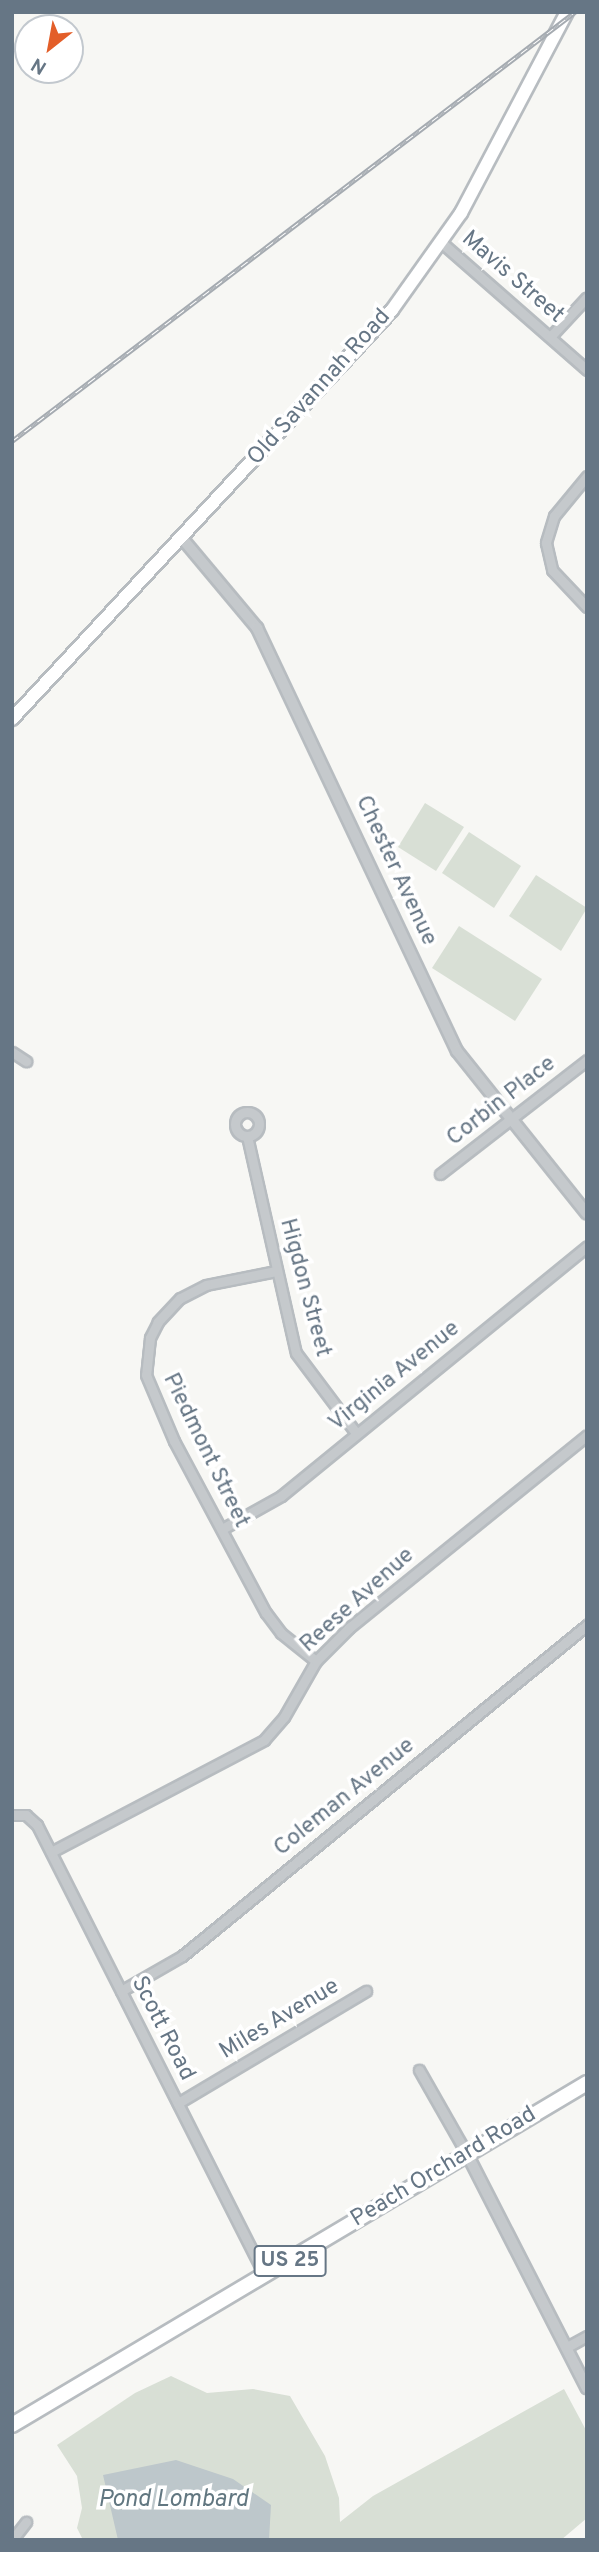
<!DOCTYPE html>
<style>
body{margin:0}
#map{position:relative;width:599px;height:2552px;overflow:hidden;background:#f7f7f4;font-family:Overpass,sans-serif}
div>[style]{position:absolute}
.green>*{inset:0;background:#d8dfd5}
.water>*{inset:0;background:#bdc7cb}
.roads{filter:drop-shadow(2px 0 #b7bcc0) drop-shadow(-2px 0 #b7bcc0) drop-shadow(0 2px #b7bcc0) drop-shadow(0 -2px #b7bcc0)}
.minor>*{height:9px;margin:-4.5px;padding:0 4.5px;transform-origin:4.5px;border-radius:4.5px;background:#c5c9cc}
.minor>.ring{margin:-4.5px;padding:0;box-sizing:content-box;background:none;border:9px solid #c5c9cc;border-radius:50%}
.tertiary>*{height:10px;margin:-5px;padding:0 5px;transform-origin:5px;border-radius:5px;background:#c5c9cc}
.secondary>*{height:12px;margin:-6px;padding:0 6px;transform-origin:6px;border-radius:6px;background:#fff}
.primary>*{height:14px;margin:-7px;padding:0 7px;transform-origin:7px;border-radius:7px;background:#fff}
.rail>*{height:5px;margin-top:-2.5px;transform-origin:0;background:repeating-linear-gradient(90deg,#fff 0 8px,#a5abb1 0 16px);box-sizing:border-box;border-block:2px solid #a5abb1}
span{translate:-50% -50%;white-space:nowrap;text-align:center;line-height:1.15;-webkit-text-stroke:7px #fff;paint-order:stroke}
.shield-label span{padding:2px 5px;background:#fff;border:2px solid;border-radius:5px;-webkit-text-stroke-width:0}
.shield-label{font-size:21px;color:#667685;font-weight:700}
.street-label{font-size:23px;color:#667685}
.water-label{font-size:24px;color:#627781;font-style:italic}
.frame{position:absolute;inset:0;border:14px solid #667685;pointer-events:none}
.north{position:absolute;left:14px;top:14px;width:70px;height:70px;box-sizing:border-box;background:#fff;border:2px solid #c2c8ce;border-radius:50%;rotate:211deg;font-size:19px;font-weight:700;line-height:28px;text-align:center;color:#667685}
.north::after{content:'';display:block;margin:auto;width:24px;height:32px;background:#e35e29;clip-path:polygon(50% 0,100% 100%,50% 72%,0 100%)}
</style>
<div id="map">
<div class="green">
<i style="clip-path:polygon(425px 803px,464px 827px,436px 871px,398px 847px)"></i>
<i style="clip-path:polygon(469px 832px,521px 866px,494px 908px,442px 873px)"></i>
<i style="clip-path:polygon(536px 875px,587px 908px,561px 951px,509px 916px)"></i>
<i style="clip-path:polygon(459px 926px,542px 979px,515px 1021px,432px 968px)"></i>
<i style="clip-path:polygon(171px 2376px,207px 2393px,253px 2389px,290px 2396px,325px 2456px,339px 2498px,340px 2522px,373px 2496px,564px 2389px,587px 2432px,587px 2518px,561px 2540px,83px 2540px,77px 2528px,82px 2508px,77px 2476px,57px 2445px,135px 2393px)"></i>
</div>
<div class="water">
<i style="clip-path:polygon(176px 2460px,233px 2479px,271px 2505px,269px 2540px,118px 2540px,103px 2475px)"></i>
</div>
<div class="roads">
<div class="minor">
<i style="left:442px;top:243px;width:193px;rotate:41.2deg"></i>
<i style="left:550px;top:337px;width:54px;rotate:-47.2deg"></i>
<i style="left:587px;top:476px;width:52px;rotate:129.5deg"></i>
<i style="left:554px;top:516px;width:28px;rotate:107deg"></i>
<i style="left:546px;top:543px;width:28px;rotate:77deg"></i>
<i style="left:552px;top:570px;width:51px;rotate:46.6deg"></i>
<i style="left:12px;top:1052px;width:17px;rotate:33deg"></i>
<i class="ring" style="left:235px;top:1112px;width:15px;height:15px"></i>
<i style="left:247px;top:1136px;width:222px;rotate:77.3deg"></i>
<i style="left:296px;top:1353px;width:100px;rotate:53.1deg"></i>
<i style="left:440px;top:1174px;width:186px;rotate:-37.8deg"></i>
<i style="left:276px;top:1271px;width:71px;rotate:168.7deg"></i>
<i style="left:206px;top:1285px;width:29px;rotate:153deg"></i>
<i style="left:180px;top:1298px;width:33px;rotate:133deg"></i>
<i style="left:158px;top:1322px;width:18px;rotate:117deg"></i>
<i style="left:150px;top:1338px;width:37px;rotate:96deg"></i>
<i style="left:146px;top:1375px;width:72px;rotate:67deg"></i>
<i style="left:174px;top:1441px;width:195px;rotate:61.9deg"></i>
<i style="left:266px;top:1613px;width:25px;rotate:53deg"></i>
<i style="left:281px;top:1633px;width:45px;rotate:38.7deg"></i>
<i style="left:222px;top:1529px;width:68px;rotate:-29.2deg"></i>
<i style="left:281px;top:1496px;width:395px;rotate:-39.2deg"></i>
<i style="left:12px;top:1815px;width:14px"></i>
<i style="left:26px;top:1815px;width:15px;rotate:42deg"></i>
<i style="left:37px;top:1825px;width:505px;rotate:63.18deg"></i>
<i style="left:51px;top:1852px;width:241px;rotate:-27.7deg"></i>
<i style="left:264px;top:1740px;width:30px;rotate:-49deg"></i>
<i style="left:284px;top:1717px;width:64px;rotate:-60.3deg"></i>
<i style="left:316px;top:1661px;width:47px;rotate:-45deg"></i>
<i style="left:349px;top:1628px;width:306px;rotate:-39deg"></i>
<i style="left:121px;top:1991px;width:70px;rotate:-29.8deg"></i>
<i style="left:182px;top:1956px;width:523px;rotate:-39.26deg"></i>
<i style="left:419px;top:2070px;width:97px;rotate:60.3deg"></i>
<i style="left:178px;top:2103px;width:219px;rotate:-30.8deg"></i>
<i style="left:567px;top:2347px;width:23px;rotate:-29deg"></i>
<i style="left:12px;top:2540px;width:23px;rotate:-52deg"></i>
</div>
<div class="tertiary">
<i style="left:181px;top:537px;width:119px;rotate:50.1deg"></i>
<i style="left:257px;top:628px;width:468px;rotate:64.7deg"></i>
<i style="left:457px;top:1051px;width:208px;rotate:51.4deg"></i>
<i style="left:467px;top:2154px;width:263px;rotate:62.9deg"></i>
</div>
<div class="secondary">
<i style="left:12px;top:719px;width:558px;rotate:-47.1deg"></i>
<i style="left:392px;top:310px;width:119px;rotate:-54.6deg"></i>
<i style="left:461px;top:213px;width:227px;rotate:-62.2deg"></i>
</div>
<div class="primary">
<i style="left:12px;top:2425px;width:669px;rotate:-30.74deg"></i>
</div>
</div>
<div class="rail">
<i style="left:12px;top:441px;width:708px;rotate:-37.31deg"></i>
</div>
<div class="shield-label">
<span style="left:290px;top:2261px">US 25</span>
</div>
<div class="street-label">
<span style="left:512px;top:278px;rotate:41deg">Mavis Street</span>
<span style="left:320px;top:388px;rotate:-48deg">Old Savannah Road</span>
<span style="left:395px;top:871px;rotate:65deg">Chester Avenue</span>
<span style="left:502px;top:1102px;rotate:-38deg">Corbin Place</span>
<span style="left:304px;top:1288px;rotate:75deg">Higdon Street</span>
<span style="left:395px;top:1377px;rotate:-39deg">Virginia Avenue</span>
<span style="left:205px;top:1451px;rotate:64deg">Piedmont Street</span>
<span style="left:358px;top:1601px;rotate:-42deg">Reese Avenue</span>
<span style="left:345px;top:1798px;rotate:-39deg">Coleman Avenue</span>
<span style="left:280px;top:2020px;rotate:-31deg">Miles Avenue</span>
<span style="left:162px;top:2029px;rotate:63deg">Scott Road</span>
<span style="left:444px;top:2168px;rotate:-31deg">Peach Orchard Road</span>
</div>
<div class="water-label">
<span style="left:173px;top:2501px">Pond Lombard</span>
</div>
<div class="frame"></div>
<div class="north">N</div>
</div>
